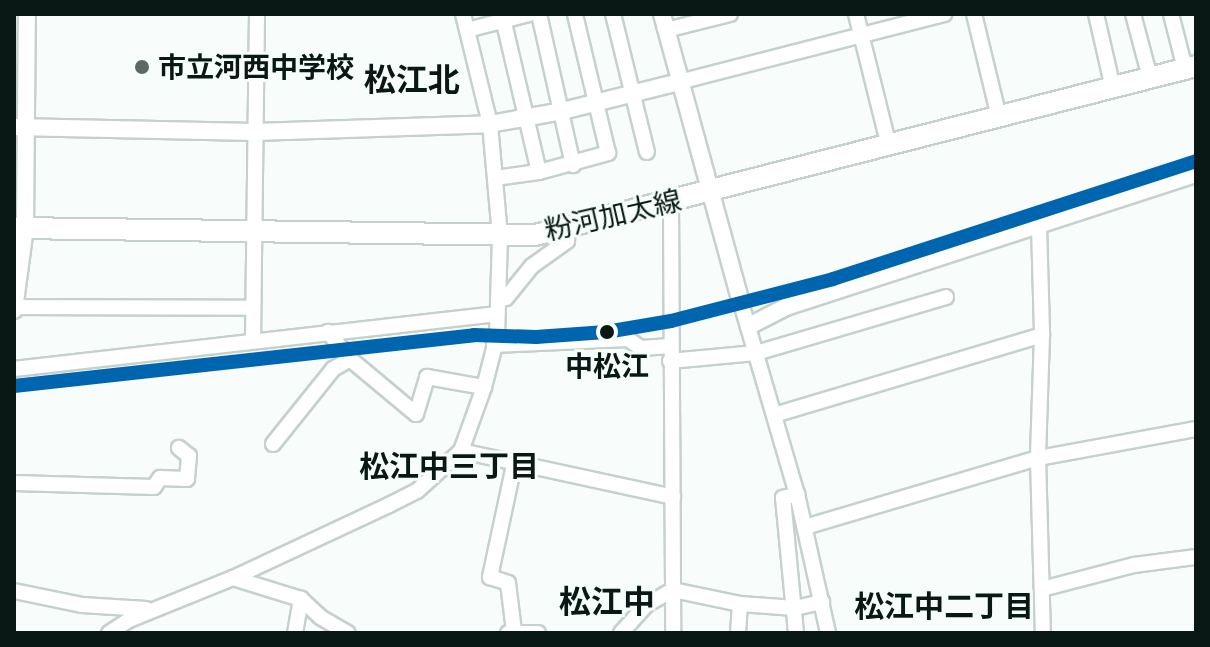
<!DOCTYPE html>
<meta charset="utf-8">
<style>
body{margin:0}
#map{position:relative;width:1210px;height:647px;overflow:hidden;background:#f8fcfa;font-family:"Titillium Web","Noto Sans JP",sans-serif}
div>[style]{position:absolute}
.roads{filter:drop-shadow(2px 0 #c6d0cd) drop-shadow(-2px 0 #c6d0cd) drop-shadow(0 2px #c6d0cd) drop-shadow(0 -2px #c6d0cd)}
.minor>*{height:14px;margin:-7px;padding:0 7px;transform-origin:7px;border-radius:7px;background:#fefffe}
.tertiary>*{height:16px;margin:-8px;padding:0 8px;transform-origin:8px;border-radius:8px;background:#fefffe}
.primary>*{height:20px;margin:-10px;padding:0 10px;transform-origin:10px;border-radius:10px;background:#fefffe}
.rail-1>*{height:14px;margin:-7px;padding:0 7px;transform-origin:7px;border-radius:7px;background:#0065af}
.dots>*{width:22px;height:22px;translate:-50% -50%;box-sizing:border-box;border:4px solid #f6fefb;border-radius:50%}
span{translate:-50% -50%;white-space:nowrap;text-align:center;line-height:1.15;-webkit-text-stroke:6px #f6fefb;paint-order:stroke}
.poi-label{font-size:28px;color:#091814;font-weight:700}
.left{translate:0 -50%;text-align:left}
.street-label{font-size:28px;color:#091814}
.stop-label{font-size:28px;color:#091814;font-weight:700}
.neighbourhood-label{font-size:30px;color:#091814;font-weight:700}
.quarter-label{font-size:32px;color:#091814;font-weight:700}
.frame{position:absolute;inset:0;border:16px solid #091814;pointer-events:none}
</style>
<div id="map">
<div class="roads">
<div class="minor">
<i style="left:539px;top:14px;width:155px;rotate:77.3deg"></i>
<i style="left:613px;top:14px;width:142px;rotate:76.2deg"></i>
<i style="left:856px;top:14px;width:136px;rotate:76deg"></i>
<i style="left:974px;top:14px;width:106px;rotate:76.4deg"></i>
<i style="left:1096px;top:14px;width:76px;rotate:77.1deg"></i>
<i style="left:1133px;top:14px;width:66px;rotate:75.1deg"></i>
<i style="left:1171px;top:14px;width:57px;rotate:75.7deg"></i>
<i style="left:467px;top:30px;width:64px;rotate:-14.5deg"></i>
<i style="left:666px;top:30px;width:66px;rotate:-14deg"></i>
<i style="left:679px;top:82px;width:274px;rotate:-14.4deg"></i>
<i style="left:539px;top:172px;width:72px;rotate:-15.4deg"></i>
<i style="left:608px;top:153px;width:143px;rotate:-103.4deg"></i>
<i style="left:495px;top:178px;width:44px;rotate:-7.8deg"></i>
<i style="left:539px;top:172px;width:162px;rotate:-103.2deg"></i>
<i style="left:671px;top:202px;width:431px;rotate:89.7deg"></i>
<i style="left:1039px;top:225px;width:110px;rotate:88.4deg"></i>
<i style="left:1042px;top:335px;width:123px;rotate:91.9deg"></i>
<i style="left:1038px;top:458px;width:175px;rotate:88.4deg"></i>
<i style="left:498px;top:300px;width:8px;rotate:-14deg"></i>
<i style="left:506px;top:298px;width:41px;rotate:-50.9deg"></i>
<i style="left:532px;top:266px;width:43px;rotate:-35.5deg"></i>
<i style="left:567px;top:241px;width:13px;rotate:-86deg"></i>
<i style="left:741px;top:303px;width:199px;rotate:73.7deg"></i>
<i style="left:797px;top:494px;width:142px;rotate:77.4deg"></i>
<i style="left:14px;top:307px;width:238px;rotate:0.2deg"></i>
<i style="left:253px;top:340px;width:326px;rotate:-89.3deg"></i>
<i style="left:494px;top:345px;width:134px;rotate:-2.6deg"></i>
<i style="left:628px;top:339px;width:16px;rotate:35deg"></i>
<i style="left:641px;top:348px;width:30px;rotate:-4deg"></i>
<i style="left:350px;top:359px;width:86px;rotate:39.8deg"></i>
<i style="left:416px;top:414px;width:39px;rotate:-73deg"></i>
<i style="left:427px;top:377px;width:58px;rotate:10deg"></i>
<i style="left:670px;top:361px;width:86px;rotate:-5.3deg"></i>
<i style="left:756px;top:353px;width:198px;rotate:-16.4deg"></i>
<i style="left:14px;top:369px;width:486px;rotate:-6.5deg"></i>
<i style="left:774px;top:415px;width:280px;rotate:-16.6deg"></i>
<i style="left:273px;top:444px;width:96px;rotate:-51.3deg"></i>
<i style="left:333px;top:369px;width:20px;rotate:-30deg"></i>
<i style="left:350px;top:359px;width:35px;rotate:-129deg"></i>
<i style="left:461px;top:451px;width:217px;rotate:12.2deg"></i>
<i style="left:514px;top:465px;width:115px;rotate:102.1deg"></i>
<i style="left:490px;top:577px;width:19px;rotate:18deg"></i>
<i style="left:508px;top:583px;width:48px;rotate:82.9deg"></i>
<i style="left:14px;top:483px;width:140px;rotate:1.6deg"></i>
<i style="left:154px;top:487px;width:11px;rotate:-56deg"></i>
<i style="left:160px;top:478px;width:27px;rotate:2deg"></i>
<i style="left:187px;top:479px;width:23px;rotate:-85deg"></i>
<i style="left:189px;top:456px;width:13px;rotate:-141deg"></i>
<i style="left:805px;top:527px;width:243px;rotate:-16.5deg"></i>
<i style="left:1038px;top:458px;width:161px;rotate:-10.4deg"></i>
<i style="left:233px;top:578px;width:71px;rotate:17.2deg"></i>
<i style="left:301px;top:599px;width:26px;rotate:43deg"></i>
<i style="left:320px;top:617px;width:32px;rotate:30deg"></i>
<i style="left:1042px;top:589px;width:95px;rotate:-14.6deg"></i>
<i style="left:1134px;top:565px;width:63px;rotate:-7.4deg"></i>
<i style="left:14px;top:591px;width:69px;rotate:11.6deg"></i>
<i style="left:82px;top:605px;width:64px;rotate:3.6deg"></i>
<i style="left:109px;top:633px;width:24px;rotate:-33deg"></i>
<i style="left:129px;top:620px;width:112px;rotate:-22deg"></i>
<i style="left:233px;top:578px;width:172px;rotate:-25.1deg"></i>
<i style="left:389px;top:505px;width:31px;rotate:-27deg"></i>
<i style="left:417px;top:491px;width:59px;rotate:-42.3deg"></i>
<i style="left:461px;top:451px;width:68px;rotate:-70.2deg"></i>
<i style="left:484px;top:387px;width:52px;rotate:-75.4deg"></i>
<i style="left:497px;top:337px;width:101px;rotate:-88.3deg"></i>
<i style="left:500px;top:236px;width:112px;rotate:-95.1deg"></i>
<i style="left:490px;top:124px;width:113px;rotate:-103.8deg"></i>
<i style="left:295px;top:633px;width:35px;rotate:-80deg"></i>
<i style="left:508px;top:633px;width:30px"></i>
<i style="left:621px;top:633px;width:38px;rotate:-48deg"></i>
<i style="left:646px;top:605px;width:31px;rotate:-29deg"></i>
<i style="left:673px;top:590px;width:68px;rotate:11.8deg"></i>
<i style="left:740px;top:604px;width:55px;rotate:4.2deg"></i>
<i style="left:795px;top:608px;width:28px;rotate:-13deg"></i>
<i style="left:738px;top:633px;width:29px;rotate:-86deg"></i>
<i style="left:796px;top:633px;width:136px;rotate:-95.5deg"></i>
<i style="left:783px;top:498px;width:15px;rotate:-16deg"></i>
</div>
<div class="tertiary">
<i style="left:662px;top:14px;width:300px;rotate:74.7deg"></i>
<i style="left:14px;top:127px;width:241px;rotate:1.2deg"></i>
<i style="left:255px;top:132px;width:235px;rotate:-1.9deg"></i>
<i style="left:490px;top:124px;width:73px;rotate:-10.2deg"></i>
<i style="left:562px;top:111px;width:121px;rotate:-13.9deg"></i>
<i style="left:14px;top:310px;width:83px;rotate:-82.4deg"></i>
<i style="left:25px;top:228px;width:214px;rotate:-89.5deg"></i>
<i style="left:749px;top:326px;width:42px;rotate:-27.2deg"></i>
<i style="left:786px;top:307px;width:431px;rotate:-18deg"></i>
</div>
<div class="primary">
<i style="left:14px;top:228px;width:521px;rotate:0.77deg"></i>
<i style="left:535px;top:235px;width:682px;rotate:-14.34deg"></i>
</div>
</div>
<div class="rail-1">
<i style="left:14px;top:386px;width:463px;rotate:-6.3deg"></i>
<i style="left:474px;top:335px;width:62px;rotate:1.8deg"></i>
<i style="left:536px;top:337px;width:70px;rotate:-4.1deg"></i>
<i style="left:606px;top:332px;width:66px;rotate:-9.6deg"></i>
<i style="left:671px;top:321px;width:167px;rotate:-14.5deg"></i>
<i style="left:833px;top:279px;width:382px;rotate:-18deg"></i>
</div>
<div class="dots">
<i style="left:142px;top:67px;background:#5d6864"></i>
<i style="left:607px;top:332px;background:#091814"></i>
</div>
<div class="poi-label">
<span class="left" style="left:158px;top:67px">市立河西中学校</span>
</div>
<div class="street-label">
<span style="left:613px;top:215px;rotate:-13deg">粉河加太線</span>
</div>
<div class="stop-label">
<span style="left:607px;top:366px">中松江</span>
</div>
<div class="neighbourhood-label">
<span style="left:449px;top:466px">松江中三丁目</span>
<span style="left:944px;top:606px">松江中二丁目</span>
</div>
<div class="quarter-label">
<span style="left:412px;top:79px">松江北</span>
<span style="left:607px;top:601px">松江中</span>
</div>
<div class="frame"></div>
</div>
